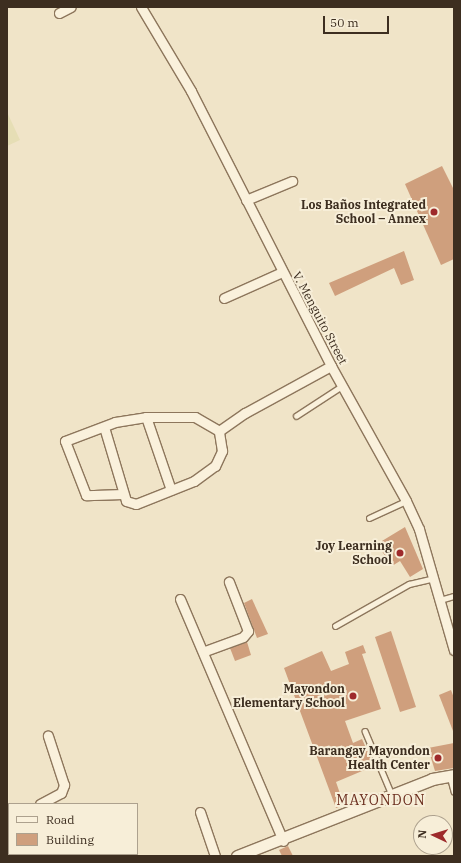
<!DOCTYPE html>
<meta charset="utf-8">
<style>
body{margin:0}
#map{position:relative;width:461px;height:863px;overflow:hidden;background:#f0e4c8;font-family:"IBM Plex Serif",serif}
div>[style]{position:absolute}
.farmland>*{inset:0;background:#e6deb5}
.building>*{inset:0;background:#cf9f7d}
.roads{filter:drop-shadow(1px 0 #8d765c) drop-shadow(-1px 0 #8d765c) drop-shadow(0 1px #8d765c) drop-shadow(0 -1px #8d765c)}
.service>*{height:4.5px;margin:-2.25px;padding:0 2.25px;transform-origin:2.25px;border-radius:2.25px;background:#faf1dc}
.minor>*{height:9px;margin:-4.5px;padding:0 4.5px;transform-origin:4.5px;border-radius:4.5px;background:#faf1dc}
.tertiary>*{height:11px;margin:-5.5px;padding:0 5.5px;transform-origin:5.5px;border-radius:5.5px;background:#faf1dc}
.dots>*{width:11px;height:11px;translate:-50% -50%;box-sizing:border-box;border:2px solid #f7eed8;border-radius:50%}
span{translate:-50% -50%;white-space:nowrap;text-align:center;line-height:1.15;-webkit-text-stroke:4px #f7eed8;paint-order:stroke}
.poi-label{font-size:12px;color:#3d2e20;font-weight:700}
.right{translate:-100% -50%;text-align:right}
.street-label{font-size:12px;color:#3d2e20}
.quarter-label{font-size:14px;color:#6b2e1e;letter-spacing:1px}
.frame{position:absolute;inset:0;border:8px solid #3d2e20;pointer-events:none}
.legend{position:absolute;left:8px;top:803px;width:130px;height:52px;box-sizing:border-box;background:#f7eed8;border:1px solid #ada18e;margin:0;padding:5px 7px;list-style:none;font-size:12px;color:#3d2e20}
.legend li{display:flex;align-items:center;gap:8px;height:20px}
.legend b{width:20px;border:1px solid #ada18e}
.north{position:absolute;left:413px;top:815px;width:40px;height:40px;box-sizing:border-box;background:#f7eed8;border:1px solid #ada18e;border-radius:50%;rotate:274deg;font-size:11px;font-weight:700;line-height:16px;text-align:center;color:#3d2e20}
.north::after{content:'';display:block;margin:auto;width:14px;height:18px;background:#9e2a2b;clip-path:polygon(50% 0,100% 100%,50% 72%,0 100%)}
.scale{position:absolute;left:323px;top:16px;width:66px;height:18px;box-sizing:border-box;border:2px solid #3d2e20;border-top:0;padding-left:5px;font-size:12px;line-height:14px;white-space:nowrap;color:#3d2e20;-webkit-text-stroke:3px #f7eed8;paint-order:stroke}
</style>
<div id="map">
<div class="farmland">
<i style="clip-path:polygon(7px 112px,20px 140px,7px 146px)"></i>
</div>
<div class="building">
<i style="clip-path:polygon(442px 166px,454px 190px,454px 259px,441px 265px,405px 184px)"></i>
<i style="clip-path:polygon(404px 251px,414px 280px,401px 285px,394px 268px,335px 296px,329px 283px)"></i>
<i style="clip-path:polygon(405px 527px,423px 569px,410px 577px,400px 561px,392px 566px,377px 544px)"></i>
<i style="clip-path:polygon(252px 599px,268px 634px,257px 638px,244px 603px)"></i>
<i style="clip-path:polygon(391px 631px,416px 707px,400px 712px,375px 637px)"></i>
<i style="clip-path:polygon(247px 642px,251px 655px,235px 661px,230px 648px)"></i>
<i style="clip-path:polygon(363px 645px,366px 653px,362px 654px,381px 709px,345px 721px,353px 743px,362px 739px,374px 766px,336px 782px,344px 805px,336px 808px,284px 668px,322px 651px,331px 671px,349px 664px,345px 652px)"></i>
<i style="clip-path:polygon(451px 690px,454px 698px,453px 731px,439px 695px)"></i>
<i style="clip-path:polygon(454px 743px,454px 768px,435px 771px,428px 748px)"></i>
<i style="clip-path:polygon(288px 846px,293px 856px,282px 856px,279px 850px)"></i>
</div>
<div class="roads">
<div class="service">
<i style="left:296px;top:416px;width:55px;rotate:-33.1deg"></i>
<i style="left:369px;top:518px;width:41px;rotate:-24.7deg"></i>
<i style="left:440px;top:600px;width:15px;rotate:-16deg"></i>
<i style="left:335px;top:626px;width:85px;rotate:-29.6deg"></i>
<i style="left:409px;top:584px;width:26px;rotate:-13deg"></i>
<i style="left:365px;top:731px;width:69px;rotate:67.1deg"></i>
<i style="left:450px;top:776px;width:16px;rotate:75deg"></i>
</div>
<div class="minor">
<i style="left:141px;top:7px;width:98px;rotate:59.2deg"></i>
<i style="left:191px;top:91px;width:309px;rotate:63deg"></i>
<i style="left:331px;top:366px;width:154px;rotate:60.9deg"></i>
<i style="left:406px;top:501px;width:31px;rotate:65deg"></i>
<i style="left:419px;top:529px;width:126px;rotate:73.9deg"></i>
<i style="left:59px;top:13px;width:13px;rotate:-27deg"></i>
<i style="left:246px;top:200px;width:50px;rotate:-22.4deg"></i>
<i style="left:224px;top:298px;width:64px;rotate:-24.1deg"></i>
<i style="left:146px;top:417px;width:77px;rotate:71.1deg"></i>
<i style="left:104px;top:427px;width:77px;rotate:73.4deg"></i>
<i style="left:126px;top:501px;width:10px;rotate:17deg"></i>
<i style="left:136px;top:504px;width:62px;rotate:-21.6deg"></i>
<i style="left:194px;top:481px;width:26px;rotate:-36deg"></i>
<i style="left:215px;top:466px;width:17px;rotate:-65deg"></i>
<i style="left:222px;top:451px;width:20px;rotate:-99deg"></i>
<i style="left:123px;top:494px;width:37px;rotate:178deg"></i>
<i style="left:86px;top:495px;width:58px;rotate:-111.3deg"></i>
<i style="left:65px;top:441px;width:53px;rotate:-20.8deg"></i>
<i style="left:115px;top:422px;width:31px;rotate:-9deg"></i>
<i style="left:146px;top:417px;width:49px"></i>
<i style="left:195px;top:417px;width:28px;rotate:30deg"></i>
<i style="left:219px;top:431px;width:32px;rotate:-35deg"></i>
<i style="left:245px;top:413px;width:98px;rotate:-28.7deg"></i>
<i style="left:180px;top:599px;width:263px;rotate:66.9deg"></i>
<i style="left:205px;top:651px;width:40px;rotate:-20.2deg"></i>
<i style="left:243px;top:637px;width:8px;rotate:-50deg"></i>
<i style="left:248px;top:631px;width:53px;rotate:-111.2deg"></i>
<i style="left:40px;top:804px;width:24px;rotate:-28deg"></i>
<i style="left:61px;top:793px;width:9px;rotate:-69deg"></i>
<i style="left:64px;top:785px;width:52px;rotate:-108.1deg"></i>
<i style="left:200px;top:812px;width:46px;rotate:71.2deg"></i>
<i style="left:30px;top:854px;width:2px;rotate:90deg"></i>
</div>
<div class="tertiary">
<i style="left:237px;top:856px;width:210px;rotate:-21.5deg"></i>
<i style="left:432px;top:779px;width:22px;rotate:-10deg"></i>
</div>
</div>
<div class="dots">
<i style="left:434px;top:212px;background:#9e2a2b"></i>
<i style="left:400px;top:553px;background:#9e2a2b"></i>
<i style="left:353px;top:696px;background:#9e2a2b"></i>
<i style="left:438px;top:758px;background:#9e2a2b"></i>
</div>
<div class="poi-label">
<span class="right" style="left:426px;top:212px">Los Baños Integrated<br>School – Annex</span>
<span class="right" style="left:392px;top:553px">Joy Learning<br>School</span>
<span class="right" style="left:345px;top:696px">Mayondon<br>Elementary School</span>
<span class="right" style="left:430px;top:758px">Barangay Mayondon<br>Health Center</span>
</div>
<div class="street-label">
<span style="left:320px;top:318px;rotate:62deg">V. Menguito Street</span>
</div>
<div class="quarter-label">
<span style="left:381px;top:800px">MAYONDON</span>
</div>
<div class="frame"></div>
<ul class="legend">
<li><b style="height:5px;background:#faf1dc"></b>Road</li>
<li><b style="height:11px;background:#cf9f7d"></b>Building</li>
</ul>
<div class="north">N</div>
<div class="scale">50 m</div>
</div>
